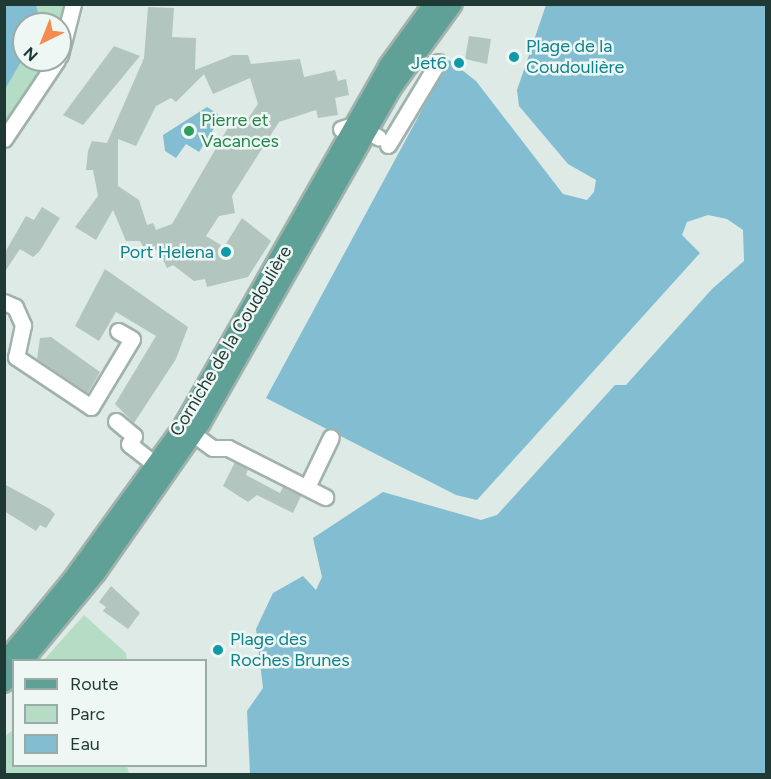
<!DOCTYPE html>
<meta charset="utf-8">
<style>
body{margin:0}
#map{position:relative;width:771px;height:779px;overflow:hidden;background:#deeae6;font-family:Figtree,sans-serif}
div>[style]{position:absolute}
.green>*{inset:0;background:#b5dcc4}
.water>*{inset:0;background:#83bdd2}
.building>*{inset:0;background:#b3c5bf}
.roads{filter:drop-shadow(2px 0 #a1b2ad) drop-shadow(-2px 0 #a1b2ad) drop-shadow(0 2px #a1b2ad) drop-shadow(0 -2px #a1b2ad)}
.minor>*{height:15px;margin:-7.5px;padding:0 7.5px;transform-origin:7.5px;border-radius:7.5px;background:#fff}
.major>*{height:18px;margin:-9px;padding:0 9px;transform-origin:9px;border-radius:9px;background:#60a197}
.dots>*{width:16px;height:16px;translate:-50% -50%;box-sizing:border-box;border:3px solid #eef7f3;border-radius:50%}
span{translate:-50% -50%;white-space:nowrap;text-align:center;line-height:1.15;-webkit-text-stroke:5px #eef7f3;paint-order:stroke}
.culture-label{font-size:18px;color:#0d838f}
.left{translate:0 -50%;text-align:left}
.right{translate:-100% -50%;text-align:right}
.leisure-label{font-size:18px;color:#27864d}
.street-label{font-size:18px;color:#1f3a35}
.frame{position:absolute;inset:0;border:6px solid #1f3a35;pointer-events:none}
.legend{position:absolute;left:12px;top:659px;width:195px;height:108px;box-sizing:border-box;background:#eef7f3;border:2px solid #9baba7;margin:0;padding:8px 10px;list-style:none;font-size:18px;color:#1f3a35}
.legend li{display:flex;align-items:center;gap:12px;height:30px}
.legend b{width:30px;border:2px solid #9baba7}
.north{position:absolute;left:12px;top:12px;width:60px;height:60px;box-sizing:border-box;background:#eef7f3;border:2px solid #9baba7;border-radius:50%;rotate:223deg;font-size:16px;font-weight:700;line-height:24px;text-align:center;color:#1f3a35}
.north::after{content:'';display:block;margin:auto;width:21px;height:27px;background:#f68a4f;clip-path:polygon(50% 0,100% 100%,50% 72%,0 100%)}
</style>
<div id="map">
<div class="green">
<i style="clip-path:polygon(36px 5px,66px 5px,60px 38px,60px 24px,35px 24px)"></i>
<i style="clip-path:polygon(24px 57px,48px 60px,5px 128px,4px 89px)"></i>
<i style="clip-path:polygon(84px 615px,126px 653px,127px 660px,44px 660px)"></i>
<i style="clip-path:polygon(13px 730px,14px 766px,127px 766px,129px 774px,5px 774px,5px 736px)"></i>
</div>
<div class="water">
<i style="clip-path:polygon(5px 4px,36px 5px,38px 13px,35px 24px,24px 24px,24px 57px,5px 89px)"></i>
<i style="clip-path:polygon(546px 5px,766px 5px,766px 774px,250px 774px,247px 711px,263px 688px,256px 629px,273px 593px,303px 576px,316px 590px,322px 577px,313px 538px,383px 492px,481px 520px,497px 515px,615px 385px,626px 385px,712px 289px,744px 261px,743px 230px,727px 219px,708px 215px,687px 222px,682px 235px,700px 253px,477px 500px,456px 495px,266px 398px,449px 60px,476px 81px,563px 194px,587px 200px,594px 192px,596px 180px,568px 164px,519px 106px,517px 90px)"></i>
<i style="clip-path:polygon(207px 107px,218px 114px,218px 122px,199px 152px,186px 144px,176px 158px,165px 151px,163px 135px)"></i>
</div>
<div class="building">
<i style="clip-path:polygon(evenodd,148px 7px,174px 8px,172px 37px,196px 38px,195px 70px,233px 55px,248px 55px,251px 64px,300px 59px,304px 77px,335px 70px,338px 81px,346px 79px,349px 95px,335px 98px,338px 115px,318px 118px,316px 110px,279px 122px,232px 196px,235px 213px,219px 216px,206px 236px,224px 247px,242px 218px,271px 241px,248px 277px,207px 287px,205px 279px,194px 281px,173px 265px,167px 268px,158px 249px,147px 254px,140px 241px,126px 241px,113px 210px,96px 240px,75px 227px,98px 196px,93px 170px,86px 170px,88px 151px,92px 141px,107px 143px,144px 58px,148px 7px,204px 74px,213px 94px,250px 78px,258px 104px,243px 126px,233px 119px,172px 224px,156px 230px,153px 223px,147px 225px,139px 200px,118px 186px,118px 139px,136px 146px,156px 106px,171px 98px,176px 102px,204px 74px)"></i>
<i style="clip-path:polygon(469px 36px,491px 39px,487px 64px,465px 59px)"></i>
<i style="clip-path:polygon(114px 46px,140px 56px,83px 125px,63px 115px)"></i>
<i style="clip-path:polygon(42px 207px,60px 218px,39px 252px,33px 257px,20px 249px,4px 273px,4px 254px,26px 216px,34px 220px)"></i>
<i style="clip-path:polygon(105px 269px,188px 327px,176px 359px,134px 423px,115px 404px,156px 336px,116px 312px,99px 341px,75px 326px)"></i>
<i style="clip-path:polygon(51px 337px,100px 372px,88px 393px,37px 359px,40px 338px)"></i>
<i style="clip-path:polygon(235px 462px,248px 469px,246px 475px,280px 493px,283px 487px,301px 496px,293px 513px,257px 495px,248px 502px,223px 486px)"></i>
<i style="clip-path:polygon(4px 484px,50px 509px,55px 514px,46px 528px,40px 525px,36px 531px,4px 511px)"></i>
<i style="clip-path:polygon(111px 586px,140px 613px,128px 629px,103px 611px,106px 607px,99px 602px)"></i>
</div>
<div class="roads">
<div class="minor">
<i style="left:60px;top:55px;width:53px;rotate:-75.7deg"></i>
<i style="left:341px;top:129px;width:16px;rotate:-18deg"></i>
<i style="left:356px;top:124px;width:26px;rotate:31deg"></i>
<i style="left:4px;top:139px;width:95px;rotate:-56.1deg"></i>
<i style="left:388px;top:145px;width:97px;rotate:-58.9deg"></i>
<i style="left:4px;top:302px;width:12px;rotate:24deg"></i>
<i style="left:15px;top:307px;width:20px;rotate:66deg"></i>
<i style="left:23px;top:325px;width:33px;rotate:102deg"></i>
<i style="left:16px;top:357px;width:90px;rotate:33.7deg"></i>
<i style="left:91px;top:407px;width:79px;rotate:-58.9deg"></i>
<i style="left:132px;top:339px;width:16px;rotate:-150deg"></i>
<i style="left:116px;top:421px;width:23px;rotate:40deg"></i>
<i style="left:134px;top:436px;width:9px;rotate:122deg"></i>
<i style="left:129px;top:444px;width:34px;rotate:38deg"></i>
<i style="left:185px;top:428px;width:34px;rotate:36deg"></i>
<i style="left:213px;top:448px;width:15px"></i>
<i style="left:228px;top:448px;width:109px;rotate:26.8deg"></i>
<i style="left:307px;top:487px;width:55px;rotate:-64.4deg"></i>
</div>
<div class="major">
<i style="left:24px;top:660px;width:114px;rotate:-50.3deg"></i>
<i style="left:97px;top:572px;width:182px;rotate:-55.1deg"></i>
<i style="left:201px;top:423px;width:382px;rotate:-60.3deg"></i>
<i style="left:390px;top:91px;width:107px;rotate:-54.1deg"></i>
<i style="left:4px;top:662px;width:105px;rotate:-50.4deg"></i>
<i style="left:71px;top:581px;width:191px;rotate:-54.1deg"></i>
<i style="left:183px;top:426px;width:414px;rotate:-60.3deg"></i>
<i style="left:388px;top:66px;width:77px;rotate:-54deg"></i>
<i style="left:4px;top:683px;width:14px;rotate:-45deg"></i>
</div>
</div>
<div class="dots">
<i style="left:514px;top:57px;background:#0f9aa8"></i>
<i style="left:459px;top:63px;background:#0f9aa8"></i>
<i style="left:189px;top:131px;background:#2e9e5b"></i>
<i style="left:226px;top:252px;background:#0f9aa8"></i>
<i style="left:218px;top:650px;background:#0f9aa8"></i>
</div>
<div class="culture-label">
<span class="left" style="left:526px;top:57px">Plage de la<br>Coudoulière</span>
<span class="right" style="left:447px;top:63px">Jet6</span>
<span class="right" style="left:214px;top:252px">Port Helena</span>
<span class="left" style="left:230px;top:650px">Plage des<br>Roches Brunes</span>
</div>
<div class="leisure-label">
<span class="left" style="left:201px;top:131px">Pierre et<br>Vacances</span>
</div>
<div class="street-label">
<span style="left:231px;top:341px;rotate:-59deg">Corniche de la Coudoulière</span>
</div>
<div class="frame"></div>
<ul class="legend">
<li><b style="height:8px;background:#60a197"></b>Route</li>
<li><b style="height:16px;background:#b5dcc4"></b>Parc</li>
<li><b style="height:16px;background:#83bdd2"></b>Eau</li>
</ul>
<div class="north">N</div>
</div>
